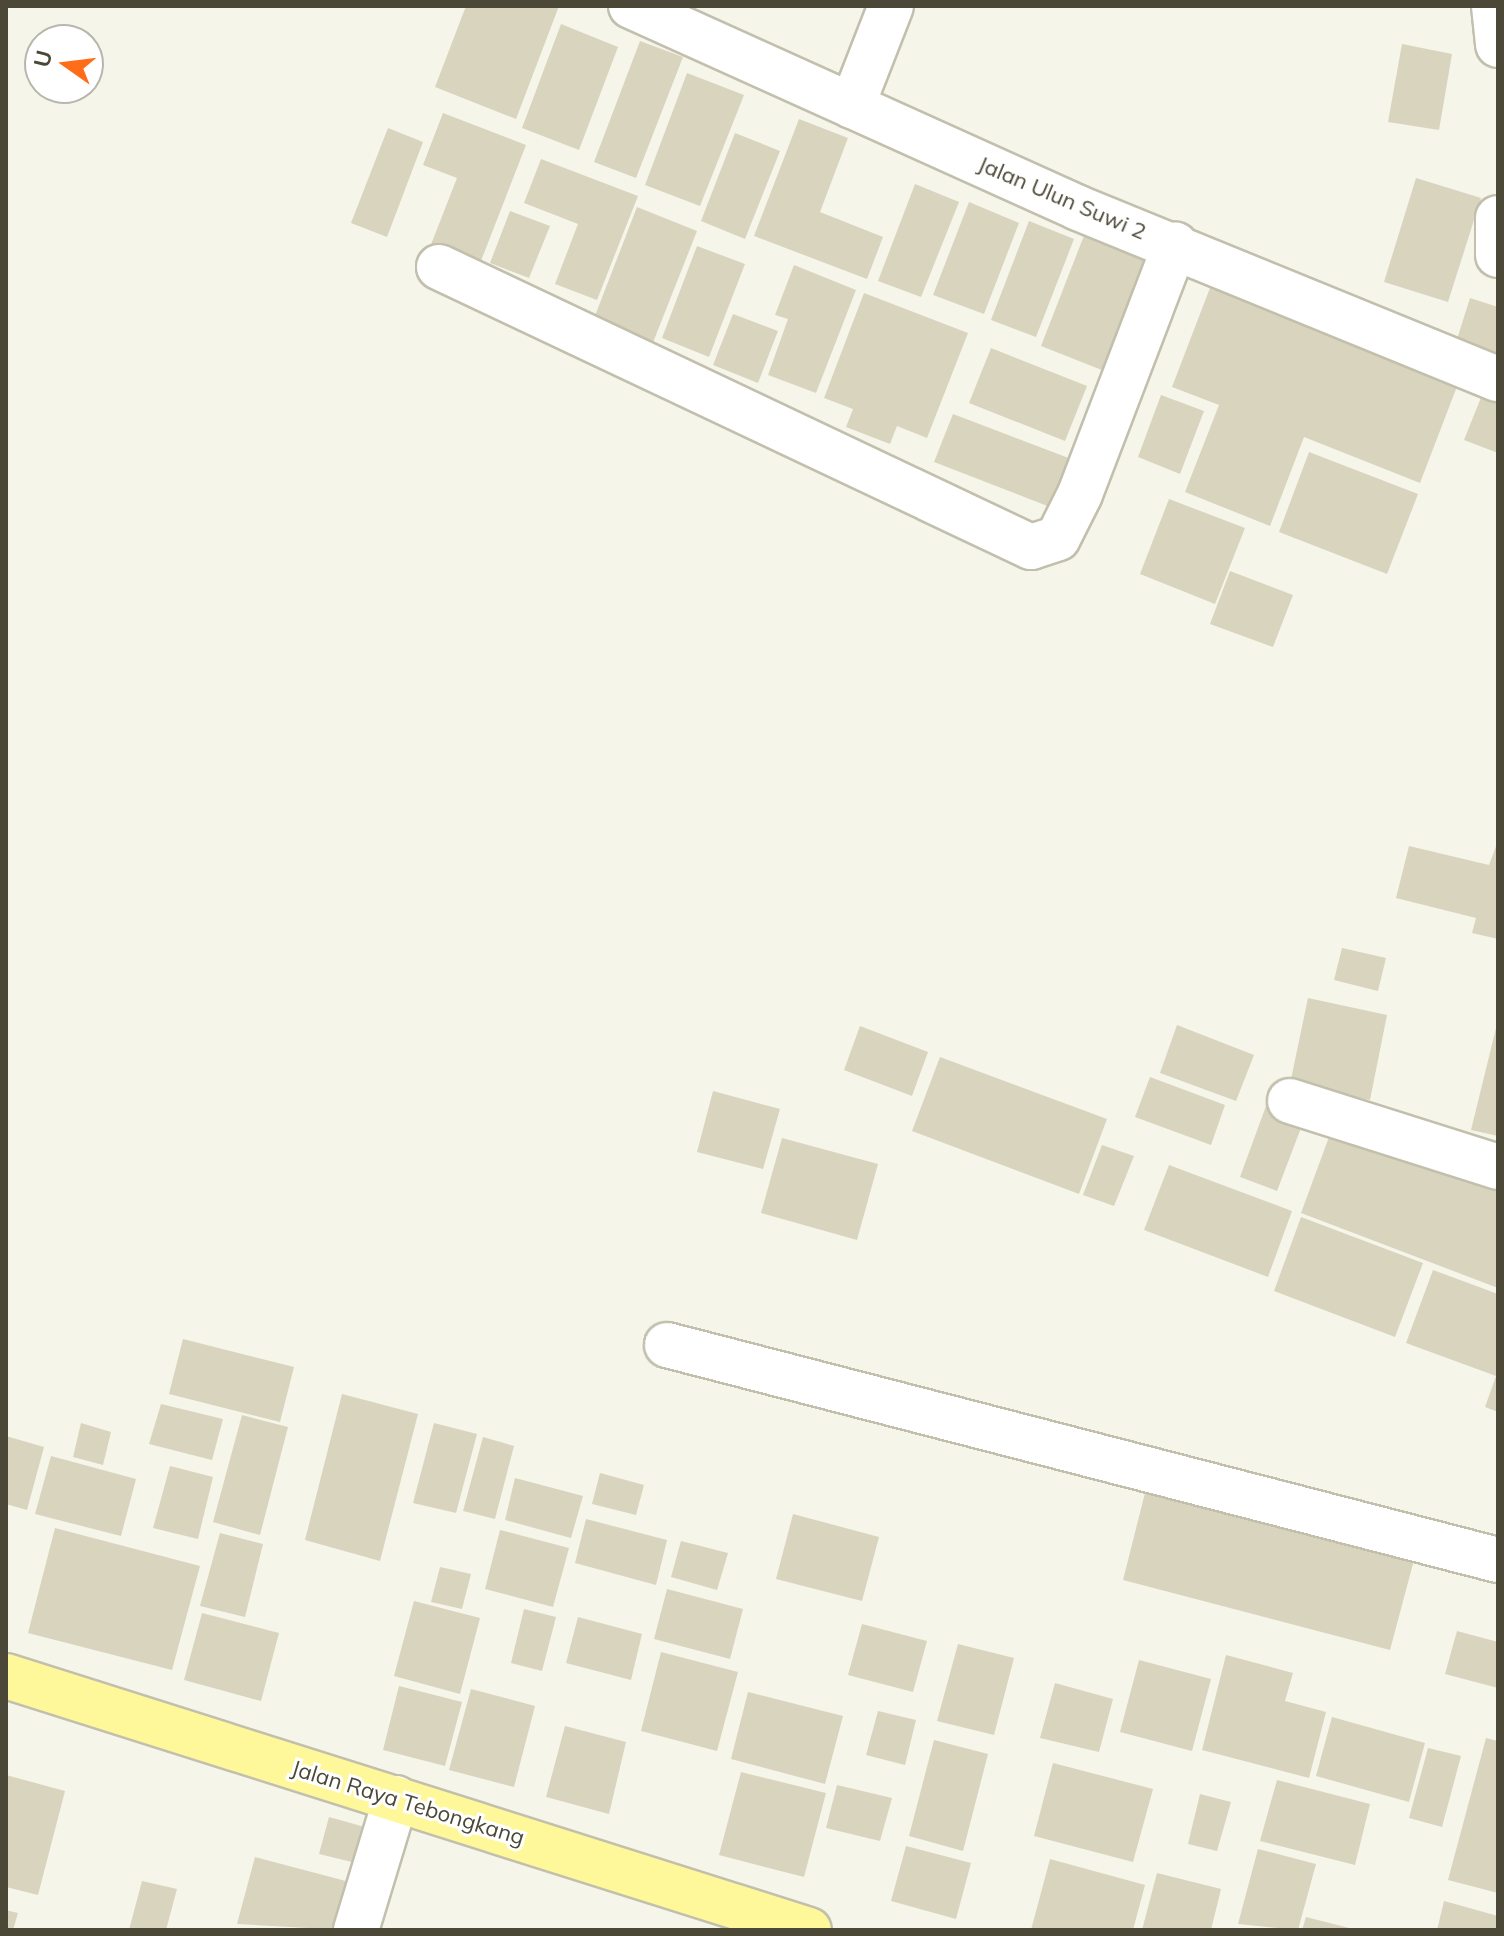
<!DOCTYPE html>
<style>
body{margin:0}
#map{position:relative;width:1504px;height:1936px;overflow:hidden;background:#f6f5ea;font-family:Mulish,sans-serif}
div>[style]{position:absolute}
.building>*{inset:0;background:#d9d4be}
.roads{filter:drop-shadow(2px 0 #c2c0ac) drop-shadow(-2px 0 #c2c0ac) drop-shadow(0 2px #c2c0ac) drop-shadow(0 -2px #c2c0ac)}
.street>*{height:44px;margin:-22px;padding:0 22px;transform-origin:22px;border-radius:22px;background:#fff}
.primary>*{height:44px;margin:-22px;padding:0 22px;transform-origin:22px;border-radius:22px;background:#fff89a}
span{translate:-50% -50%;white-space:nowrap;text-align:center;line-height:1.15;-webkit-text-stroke:6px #fff;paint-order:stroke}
.street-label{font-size:22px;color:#4b4837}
.frame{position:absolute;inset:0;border:8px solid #4b4837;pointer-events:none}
.north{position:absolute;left:24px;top:24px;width:80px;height:80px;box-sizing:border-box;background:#fff;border:2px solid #b7b6af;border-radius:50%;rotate:284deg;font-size:22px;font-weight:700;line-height:32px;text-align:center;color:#4b4837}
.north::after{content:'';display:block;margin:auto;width:28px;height:36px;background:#ff6d18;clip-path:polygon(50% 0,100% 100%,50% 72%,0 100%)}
</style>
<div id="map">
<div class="building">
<i style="clip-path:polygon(466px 6px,559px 6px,516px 119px,435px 87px)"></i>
<i style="clip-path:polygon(561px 24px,618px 47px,579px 150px,522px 128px)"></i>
<i style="clip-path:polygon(640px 41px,683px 57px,636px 178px,594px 162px)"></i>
<i style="clip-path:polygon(1402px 44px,1452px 54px,1439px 130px,1388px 122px)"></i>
<i style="clip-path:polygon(687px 73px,744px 95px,700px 206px,645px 185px)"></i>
<i style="clip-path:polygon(443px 113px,526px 145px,479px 266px,430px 247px,457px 178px,423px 165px)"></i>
<i style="clip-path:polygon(799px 119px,848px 138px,820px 212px,883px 237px,867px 279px,754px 236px)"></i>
<i style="clip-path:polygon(388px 128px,423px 142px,387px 237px,351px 223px)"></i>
<i style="clip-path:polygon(735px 133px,780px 151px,745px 239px,701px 221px)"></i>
<i style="clip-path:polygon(541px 159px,638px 196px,597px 300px,555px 284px,578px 224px,524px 203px)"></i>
<i style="clip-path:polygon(1416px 178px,1481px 198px,1448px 302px,1384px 282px)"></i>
<i style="clip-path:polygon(915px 184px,959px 202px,921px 297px,878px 281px)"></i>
<i style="clip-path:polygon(969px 202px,1019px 223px,984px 314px,933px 295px)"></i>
<i style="clip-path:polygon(637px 207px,697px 231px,652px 345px,593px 321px)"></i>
<i style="clip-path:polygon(510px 211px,550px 226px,529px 278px,490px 263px)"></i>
<i style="clip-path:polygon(1029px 221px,1074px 239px,1036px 337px,991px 320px)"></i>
<i style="clip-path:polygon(1085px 233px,1166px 264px,1122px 378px,1041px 346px)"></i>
<i style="clip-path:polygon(697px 246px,745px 264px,709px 357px,662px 338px)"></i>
<i style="clip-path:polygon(794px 265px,856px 290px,816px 393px,768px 375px,788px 319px,775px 315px)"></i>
<i style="clip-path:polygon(1213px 280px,1461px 376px,1420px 483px,1304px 437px,1270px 526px,1185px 492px,1219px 405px,1172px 387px)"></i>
<i style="clip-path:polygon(864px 293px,968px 333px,927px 438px,897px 426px,890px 444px,846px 427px,853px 409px,824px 398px)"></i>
<i style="clip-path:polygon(1470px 298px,1498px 307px,1498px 366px,1453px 352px)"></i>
<i style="clip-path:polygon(733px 314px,778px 331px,758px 383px,713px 365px)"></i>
<i style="clip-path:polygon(991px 348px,1087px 386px,1065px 441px,969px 403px)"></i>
<i style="clip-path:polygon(1486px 385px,1498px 390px,1498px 453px,1464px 440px)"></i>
<i style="clip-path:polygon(1161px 395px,1204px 411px,1180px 474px,1138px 457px)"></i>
<i style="clip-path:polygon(953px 414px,1087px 465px,1068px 514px,934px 462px)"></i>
<i style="clip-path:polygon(1309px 452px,1418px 494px,1387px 574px,1279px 532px)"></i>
<i style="clip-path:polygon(1169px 499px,1245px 528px,1215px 604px,1140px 574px)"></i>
<i style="clip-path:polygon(1230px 571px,1293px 595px,1273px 647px,1210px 624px)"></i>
<i style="clip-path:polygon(1498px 841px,1498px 939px,1472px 933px,1476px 918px,1396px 898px,1409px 846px,1489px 865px)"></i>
<i style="clip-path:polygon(1342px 948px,1386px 958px,1378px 991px,1334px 980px)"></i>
<i style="clip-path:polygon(1308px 998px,1387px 1015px,1370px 1100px,1290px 1084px)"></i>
<i style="clip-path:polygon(1498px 1020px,1498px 1136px,1471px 1130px)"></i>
<i style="clip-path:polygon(1177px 1025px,1254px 1055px,1236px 1101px,1160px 1073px)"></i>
<i style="clip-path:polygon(860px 1026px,928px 1052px,912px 1096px,844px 1070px)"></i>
<i style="clip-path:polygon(940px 1057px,1107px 1119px,1079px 1194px,912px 1131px)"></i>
<i style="clip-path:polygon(1150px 1077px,1225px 1105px,1211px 1145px,1135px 1117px)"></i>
<i style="clip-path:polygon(713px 1091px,780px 1109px,763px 1169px,697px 1152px)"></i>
<i style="clip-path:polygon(1266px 1106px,1304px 1120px,1277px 1191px,1240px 1177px)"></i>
<i style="clip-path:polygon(1336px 1118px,1498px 1179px,1498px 1288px,1301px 1213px)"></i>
<i style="clip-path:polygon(782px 1138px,878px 1164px,857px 1240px,761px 1213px)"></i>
<i style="clip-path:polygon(1102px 1145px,1134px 1156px,1114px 1206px,1083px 1195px)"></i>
<i style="clip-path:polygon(1169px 1165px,1292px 1211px,1268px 1277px,1144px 1230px)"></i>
<i style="clip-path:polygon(1301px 1217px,1423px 1263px,1395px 1337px,1274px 1291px)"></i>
<i style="clip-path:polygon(1433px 1270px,1498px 1294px,1498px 1412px,1485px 1407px,1496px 1376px,1406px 1343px)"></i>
<i style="clip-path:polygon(183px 1339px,294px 1367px,280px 1422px,169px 1394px)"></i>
<i style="clip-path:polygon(342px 1394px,418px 1414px,380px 1561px,305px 1540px)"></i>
<i style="clip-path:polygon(161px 1404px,223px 1419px,212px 1460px,149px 1444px)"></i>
<i style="clip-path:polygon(242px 1415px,288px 1427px,260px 1535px,213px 1522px)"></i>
<i style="clip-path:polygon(81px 1423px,111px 1432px,103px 1465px,73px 1457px)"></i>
<i style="clip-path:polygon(434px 1423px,477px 1434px,456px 1513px,413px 1503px)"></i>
<i style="clip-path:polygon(6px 1436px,44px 1447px,27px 1510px,6px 1504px)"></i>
<i style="clip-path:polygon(483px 1437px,514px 1446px,495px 1519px,463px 1511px)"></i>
<i style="clip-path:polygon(51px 1456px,136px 1479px,121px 1536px,35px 1514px)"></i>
<i style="clip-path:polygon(170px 1466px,213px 1477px,198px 1539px,153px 1528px)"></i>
<i style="clip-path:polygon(600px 1473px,644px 1485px,636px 1515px,592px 1504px)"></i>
<i style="clip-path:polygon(515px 1478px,583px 1496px,571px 1538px,505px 1520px)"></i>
<i style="clip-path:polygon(1146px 1489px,1414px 1560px,1390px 1650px,1123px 1580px)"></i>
<i style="clip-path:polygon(793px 1514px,879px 1537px,862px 1601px,776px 1579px)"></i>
<i style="clip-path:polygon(586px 1519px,667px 1540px,656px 1585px,575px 1563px)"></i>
<i style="clip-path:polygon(55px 1528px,200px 1566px,172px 1670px,28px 1633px)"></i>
<i style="clip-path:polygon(500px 1530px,569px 1548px,553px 1607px,485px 1589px)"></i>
<i style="clip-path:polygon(220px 1533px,263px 1544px,245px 1617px,200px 1606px)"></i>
<i style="clip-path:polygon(681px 1541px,728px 1553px,717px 1590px,671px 1577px)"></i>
<i style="clip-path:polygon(440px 1567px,471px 1574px,462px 1609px,431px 1602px)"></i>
<i style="clip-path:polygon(667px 1589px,743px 1609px,730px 1659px,654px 1639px)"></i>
<i style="clip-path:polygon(414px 1601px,480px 1618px,460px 1694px,394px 1676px)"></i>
<i style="clip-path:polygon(524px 1609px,556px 1617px,542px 1671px,511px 1663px)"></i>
<i style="clip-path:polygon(202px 1613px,279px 1633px,261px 1701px,184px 1680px)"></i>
<i style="clip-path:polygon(578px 1617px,642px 1634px,631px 1680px,566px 1663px)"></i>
<i style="clip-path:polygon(862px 1624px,927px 1641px,913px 1692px,848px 1675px)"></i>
<i style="clip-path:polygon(1457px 1631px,1498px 1642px,1498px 1688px,1445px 1674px)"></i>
<i style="clip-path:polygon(958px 1644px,1014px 1658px,994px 1735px,937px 1721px)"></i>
<i style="clip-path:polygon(661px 1652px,738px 1672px,717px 1751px,641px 1731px)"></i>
<i style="clip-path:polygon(1226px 1655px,1293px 1673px,1285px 1701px,1326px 1712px,1309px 1778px,1202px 1750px)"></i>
<i style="clip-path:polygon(1139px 1660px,1211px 1679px,1192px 1751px,1120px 1732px)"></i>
<i style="clip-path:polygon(1055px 1683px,1113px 1699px,1099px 1752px,1040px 1738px)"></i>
<i style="clip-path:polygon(399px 1686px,462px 1702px,445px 1766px,383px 1750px)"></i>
<i style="clip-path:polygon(471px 1689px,535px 1706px,514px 1787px,449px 1770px)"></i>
<i style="clip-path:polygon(748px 1692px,843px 1716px,825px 1784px,731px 1759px)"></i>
<i style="clip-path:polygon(878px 1711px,916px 1720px,905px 1765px,866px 1755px)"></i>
<i style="clip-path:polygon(1332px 1717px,1425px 1743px,1409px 1802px,1316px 1776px)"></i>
<i style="clip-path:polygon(565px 1726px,626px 1742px,609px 1814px,546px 1797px)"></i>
<i style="clip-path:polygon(1486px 1738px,1498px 1741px,1498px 1893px,1448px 1880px)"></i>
<i style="clip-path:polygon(934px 1740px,988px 1754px,963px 1851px,909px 1836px)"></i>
<i style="clip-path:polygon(1428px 1748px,1461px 1756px,1442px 1827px,1409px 1818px)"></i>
<i style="clip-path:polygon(1053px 1763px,1153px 1789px,1133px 1862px,1034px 1836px)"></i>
<i style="clip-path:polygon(741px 1772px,826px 1793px,804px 1877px,719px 1855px)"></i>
<i style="clip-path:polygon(6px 1775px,65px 1791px,38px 1895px,6px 1887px)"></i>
<i style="clip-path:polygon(1277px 1780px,1370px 1804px,1355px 1865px,1260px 1841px)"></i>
<i style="clip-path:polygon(837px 1785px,892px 1798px,880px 1841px,826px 1828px)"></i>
<i style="clip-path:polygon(1200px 1794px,1231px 1802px,1217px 1851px,1188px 1844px)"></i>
<i style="clip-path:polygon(329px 1817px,372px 1829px,364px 1865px,319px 1854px)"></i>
<i style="clip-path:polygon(906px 1846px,971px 1863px,956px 1919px,891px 1901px)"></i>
<i style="clip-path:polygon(1258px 1849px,1316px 1864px,1298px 1930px,1238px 1924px)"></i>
<i style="clip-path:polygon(255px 1857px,357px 1884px,344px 1930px,237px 1924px)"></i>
<i style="clip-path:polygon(1050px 1859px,1145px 1885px,1133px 1930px,1031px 1930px)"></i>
<i style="clip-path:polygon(1157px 1873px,1221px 1889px,1211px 1930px,1142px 1930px)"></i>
<i style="clip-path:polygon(142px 1881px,177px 1889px,166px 1930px,129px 1930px)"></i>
<i style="clip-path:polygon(1444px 1901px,1498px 1916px,1498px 1930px,1437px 1930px)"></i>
<i style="clip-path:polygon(6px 1910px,18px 1913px,13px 1930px,6px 1930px)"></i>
<i style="clip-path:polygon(1306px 1917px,1353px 1929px,1352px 1930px,1302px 1930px)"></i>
</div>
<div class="roads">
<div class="street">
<i style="left:631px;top:6px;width:491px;rotate:24.3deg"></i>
<i style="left:1078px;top:208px;width:453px;rotate:22.2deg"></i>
<i style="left:1494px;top:6px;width:39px;rotate:84deg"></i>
<i style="left:852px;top:106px;width:107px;rotate:-68.7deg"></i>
<i style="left:1498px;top:218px;width:37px;rotate:90deg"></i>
<i style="left:439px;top:267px;width:655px;rotate:25.31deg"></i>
<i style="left:1031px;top:547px;width:28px;rotate:-18deg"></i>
<i style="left:1058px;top:538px;width:49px;rotate:-63.4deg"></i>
<i style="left:1080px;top:494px;width:267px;rotate:-69.1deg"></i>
<i style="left:1290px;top:1101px;width:218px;rotate:17.6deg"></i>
<i style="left:667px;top:1345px;width:858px;rotate:14.51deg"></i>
<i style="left:356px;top:1930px;width:138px;rotate:-73.1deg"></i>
</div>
<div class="primary">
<i style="left:6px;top:1676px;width:842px;rotate:17.55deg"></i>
</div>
</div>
<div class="street-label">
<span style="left:1062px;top:198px;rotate:23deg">Jalan Ulun Suwi 2</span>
<span style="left:408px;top:1803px;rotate:17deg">Jalan Raya Tebongkang</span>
</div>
<div class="frame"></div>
<div class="north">U</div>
</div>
